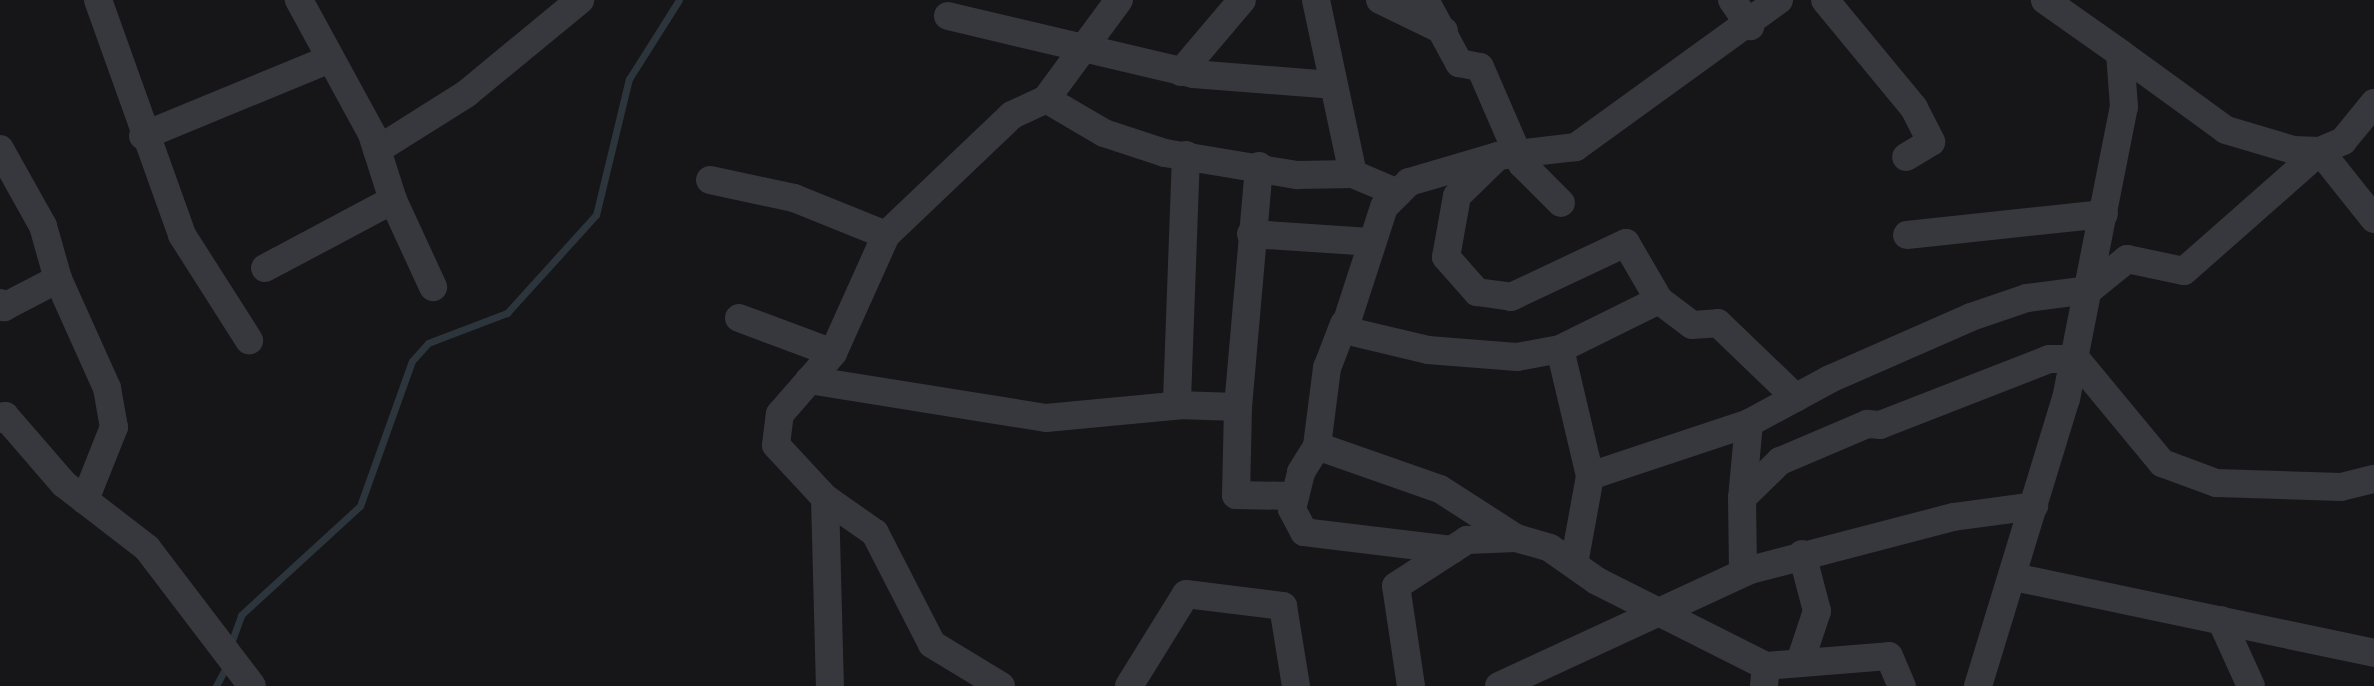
<!DOCTYPE html>
<style>
body{margin:0}
#map{position:relative;width:2374px;height:686px;overflow:hidden;background:#161618;font-family:"Asap Condensed",sans-serif}
div>[style]{position:absolute}
.stream>*{height:7px;margin:-3.5px;padding:0 3.5px;transform-origin:3.5px;border-radius:3.5px;background:#2c353c}
.minor>*{height:28px;margin:-14px;padding:0 14px;transform-origin:14px;border-radius:14px;background:#37383d}
span{translate:-50% -50%;white-space:nowrap;text-align:center;line-height:1.15;-webkit-text-stroke:5px #111113;paint-order:stroke}
</style>
<div id="map">
<div class="stream">
<i style="left:230px;top:646px;width:33px;rotate:-70deg"></i>
<i style="left:241px;top:615px;width:161px;rotate:-42.5deg"></i>
<i style="left:360px;top:506px;width:154px;rotate:-70.3deg"></i>
<i style="left:412px;top:361px;width:24px;rotate:-48deg"></i>
<i style="left:428px;top:343px;width:85px;rotate:-20.8deg"></i>
<i style="left:507px;top:313px;width:132px;rotate:-47.8deg"></i>
<i style="left:596px;top:215px;width:140px;rotate:-76.4deg"></i>
<i style="left:629px;top:79px;width:93px;rotate:-57.7deg"></i>
<i style="left:216px;top:686px;width:24px;rotate:-62deg"></i>
</div>
<div class="minor">
<i style="left:98px;top:0;width:250px;rotate:70.3deg"></i>
<i style="left:182px;top:235px;width:125px;rotate:57.5deg"></i>
<i style="left:1119px;top:0;width:123px;rotate:126.4deg"></i>
<i style="left:1046px;top:99px;width:67px;rotate:30.4deg"></i>
<i style="left:1104px;top:133px;width:64px;rotate:18.2deg"></i>
<i style="left:1165px;top:153px;width:134px;rotate:9.5deg"></i>
<i style="left:1297px;top:175px;width:56px;rotate:-1deg"></i>
<i style="left:1316px;top:0;width:178px;rotate:78deg"></i>
<i style="left:1353px;top:174px;width:49px;rotate:22.9deg"></i>
<i style="left:1380px;top:0;width:71px;rotate:25.8deg"></i>
<i style="left:1425px;top:0;width:72px;rotate:61.6deg"></i>
<i style="left:1459px;top:63px;width:21px;rotate:11deg"></i>
<i style="left:1480px;top:67px;width:106px;rotate:66.6deg"></i>
<i style="left:1522px;top:164px;width:55px;rotate:45deg"></i>
<i style="left:1732px;top:0;width:32px;rotate:55deg"></i>
<i style="left:1779px;top:0;width:251px;rotate:144.1deg"></i>
<i style="left:1576px;top:147px;width:79px;rotate:173.4deg"></i>
<i style="left:1498px;top:156px;width:57px;rotate:135.7deg"></i>
<i style="left:1457px;top:196px;width:62px;rotate:100.2deg"></i>
<i style="left:1446px;top:257px;width:47px;rotate:48.5deg"></i>
<i style="left:1477px;top:292px;width:34px;rotate:8deg"></i>
<i style="left:1511px;top:297px;width:127px;rotate:-25.2deg"></i>
<i style="left:1626px;top:243px;width:66px;rotate:59.9deg"></i>
<i style="left:1659px;top:300px;width:110px;rotate:153.7deg"></i>
<i style="left:1560px;top:349px;width:130px;rotate:76.7deg"></i>
<i style="left:1590px;top:476px;width:168px;rotate:-18.4deg"></i>
<i style="left:1749px;top:423px;width:92px;rotate:-28.5deg"></i>
<i style="left:1830px;top:379px;width:154px;rotate:-23.7deg"></i>
<i style="left:1971px;top:317px;width:59px;rotate:-18.7deg"></i>
<i style="left:2027px;top:298px;width:63px;rotate:-7.4deg"></i>
<i style="left:2089px;top:290px;width:49px;rotate:-39.2deg"></i>
<i style="left:2127px;top:259px;width:58px;rotate:11.9deg"></i>
<i style="left:2184px;top:271px;width:181px;rotate:-41.4deg"></i>
<i style="left:2320px;top:151px;width:87px;rotate:51.5deg"></i>
<i style="left:1825px;top:0;width:140px;rotate:50.5deg"></i>
<i style="left:1914px;top:108px;width:38px;rotate:63deg"></i>
<i style="left:1931px;top:142px;width:29px;rotate:149deg"></i>
<i style="left:948px;top:16px;width:252px;rotate:13.3deg"></i>
<i style="left:1193px;top:74px;width:139px;rotate:4.5deg"></i>
<i style="left:2120px;top:53px;width:131px;rotate:36deg"></i>
<i style="left:2226px;top:130px;width:70px;rotate:16.6deg"></i>
<i style="left:2293px;top:150px;width:27px;rotate:2deg"></i>
<i style="left:2320px;top:151px;width:25px;rotate:-23deg"></i>
<i style="left:2343px;top:141px;width:49px;rotate:-50.8deg"></i>
<i style="left:1181px;top:72px;width:94px;rotate:-49.7deg"></i>
<i style="left:143px;top:136px;width:202px;rotate:-22.4deg"></i>
<i style="left:0;top:149px;width:88px;rotate:60.8deg"></i>
<i style="left:43px;top:226px;width:55px;rotate:74.2deg"></i>
<i style="left:58px;top:279px;width:120px;rotate:65.8deg"></i>
<i style="left:107px;top:388px;width:40px;rotate:80deg"></i>
<i style="left:114px;top:427px;width:79px;rotate:111.7deg"></i>
<i style="left:377px;top:150px;width:105px;rotate:-32.2deg"></i>
<i style="left:466px;top:94px;width:148px;rotate:-39.5deg"></i>
<i style="left:1186px;top:155px;width:250px;rotate:92.1deg"></i>
<i style="left:1177px;top:405px;width:61px;rotate:1.9deg"></i>
<i style="left:1238px;top:407px;width:88px;rotate:91.3deg"></i>
<i style="left:1236px;top:495px;width:59px;rotate:1deg"></i>
<i style="left:1498px;top:156px;width:93px;rotate:163.7deg"></i>
<i style="left:1409px;top:182px;width:35px;rotate:135deg"></i>
<i style="left:1384px;top:207px;width:129px;rotate:108deg"></i>
<i style="left:1344px;top:330px;width:86px;rotate:13.4deg"></i>
<i style="left:1428px;top:350px;width:89px;rotate:4.5deg"></i>
<i style="left:1517px;top:357px;width:44px;rotate:-10.5deg"></i>
<i style="left:710px;top:180px;width:86px;rotate:12.1deg"></i>
<i style="left:794px;top:198px;width:99px;rotate:21.9deg"></i>
<i style="left:393px;top:200px;width:96px;rotate:65.3deg"></i>
<i style="left:1251px;top:234px;width:119px;rotate:3.8deg"></i>
<i style="left:1907px;top:235px;width:198px;rotate:-6.1deg"></i>
<i style="left:265px;top:268px;width:145px;rotate:-28deg"></i>
<i style="left:393px;top:200px;width:69px;rotate:-107.7deg"></i>
<i style="left:372px;top:134px;width:153px;rotate:-118.6deg"></i>
<i style="left:1659px;top:300px;width:41px;rotate:37.1deg"></i>
<i style="left:1692px;top:325px;width:26px;rotate:-4deg"></i>
<i style="left:1718px;top:323px;width:108px;rotate:43.9deg"></i>
<i style="left:0;top:303px;width:6px;rotate:45deg"></i>
<i style="left:4px;top:307px;width:61px;rotate:-27.4deg"></i>
<i style="left:739px;top:318px;width:100px;rotate:20.4deg"></i>
<i style="left:809px;top:380px;width:240px;rotate:9.1deg"></i>
<i style="left:1046px;top:418px;width:138px;rotate:-5.4deg"></i>
<i style="left:1238px;top:407px;width:242px;rotate:-85deg"></i>
<i style="left:0;top:419px;width:6px;rotate:-31deg"></i>
<i style="left:5px;top:416px;width:90px;rotate:49.1deg"></i>
<i style="left:64px;top:484px;width:105px;rotate:37.6deg"></i>
<i style="left:147px;top:548px;width:173px;rotate:52.7deg"></i>
<i style="left:1749px;top:423px;width:75px;rotate:95.3deg"></i>
<i style="left:1742px;top:498px;width:53px;rotate:-44.2deg"></i>
<i style="left:1780px;top:461px;width:95px;rotate:-23deg"></i>
<i style="left:1867px;top:424px;width:13px;rotate:4deg"></i>
<i style="left:1880px;top:425px;width:181px;rotate:-21.3deg"></i>
<i style="left:2049px;top:359px;width:27px"></i>
<i style="left:2076px;top:359px;width:135px;rotate:50.4deg"></i>
<i style="left:2162px;top:463px;width:58px;rotate:20.3deg"></i>
<i style="left:2216px;top:483px;width:125px;rotate:1.8deg"></i>
<i style="left:2341px;top:487px;width:34px;rotate:-14deg"></i>
<i style="left:1317px;top:446px;width:79px;rotate:-82.7deg"></i>
<i style="left:1327px;top:368px;width:47px;rotate:-68.9deg"></i>
<i style="left:825px;top:498px;width:188px;rotate:88.5deg"></i>
<i style="left:1742px;top:498px;width:74px;rotate:89.2deg"></i>
<i style="left:1452px;top:550px;width:149px;rotate:-173.1deg"></i>
<i style="left:1304px;top:532px;width:26px;rotate:-118deg"></i>
<i style="left:1292px;top:509px;width:38px;rotate:-76deg"></i>
<i style="left:1301px;top:472px;width:31px;rotate:-58deg"></i>
<i style="left:1317px;top:446px;width:130px;rotate:19.3deg"></i>
<i style="left:1440px;top:489px;width:90px;rotate:32.8deg"></i>
<i style="left:1574px;top:564px;width:89px;rotate:-79.7deg"></i>
<i style="left:2014px;top:577px;width:368px;rotate:11.9deg"></i>
<i style="left:2221px;top:620px;width:72px;rotate:65.6deg"></i>
<i style="left:1800px;top:662px;width:54px;rotate:-71.6deg"></i>
<i style="left:1817px;top:611px;width:59px;rotate:-104.7deg"></i>
<i style="left:1766px;top:666px;width:123px;rotate:-4.6deg"></i>
<i style="left:1889px;top:656px;width:33px;rotate:67deg"></i>
<i style="left:1001px;top:686px;width:81px;rotate:-148.7deg"></i>
<i style="left:932px;top:644px;width:125px;rotate:-117.2deg"></i>
<i style="left:875px;top:533px;width:61px;rotate:-145deg"></i>
<i style="left:825px;top:498px;width:72px;rotate:-132.8deg"></i>
<i style="left:776px;top:445px;width:31px;rotate:-83deg"></i>
<i style="left:780px;top:414px;width:81px;rotate:-49deg"></i>
<i style="left:833px;top:353px;width:129px;rotate:-65.8deg"></i>
<i style="left:886px;top:235px;width:174px;rotate:-43.6deg"></i>
<i style="left:1012px;top:115px;width:38px;rotate:-25deg"></i>
<i style="left:1129px;top:686px;width:108px;rotate:-58.2deg"></i>
<i style="left:1186px;top:594px;width:98px;rotate:7.1deg"></i>
<i style="left:1283px;top:606px;width:81px;rotate:80.8deg"></i>
<i style="left:1411px;top:686px;width:101px;rotate:-98.5deg"></i>
<i style="left:1396px;top:586px;width:85px;rotate:-32.9deg"></i>
<i style="left:1467px;top:540px;width:49px;rotate:-2.3deg"></i>
<i style="left:1516px;top:538px;width:35px;rotate:16deg"></i>
<i style="left:1550px;top:548px;width:57px;rotate:35.1deg"></i>
<i style="left:1597px;top:581px;width:189px;rotate:26.7deg"></i>
<i style="left:1766px;top:666px;width:20px;rotate:96deg"></i>
<i style="left:1499px;top:686px;width:277px;rotate:-24.8deg"></i>
<i style="left:1750px;top:570px;width:210px;rotate:-14.6deg"></i>
<i style="left:1953px;top:517px;width:82px;rotate:-7.7deg"></i>
<i style="left:1978px;top:686px;width:300px;rotate:-73deg"></i>
<i style="left:2066px;top:399px;width:298px;rotate:-78.8deg"></i>
<i style="left:2124px;top:107px;width:54px;rotate:-94.2deg"></i>
<i style="left:2120px;top:53px;width:92px;rotate:-144.8deg"></i>
</div>
</div>
